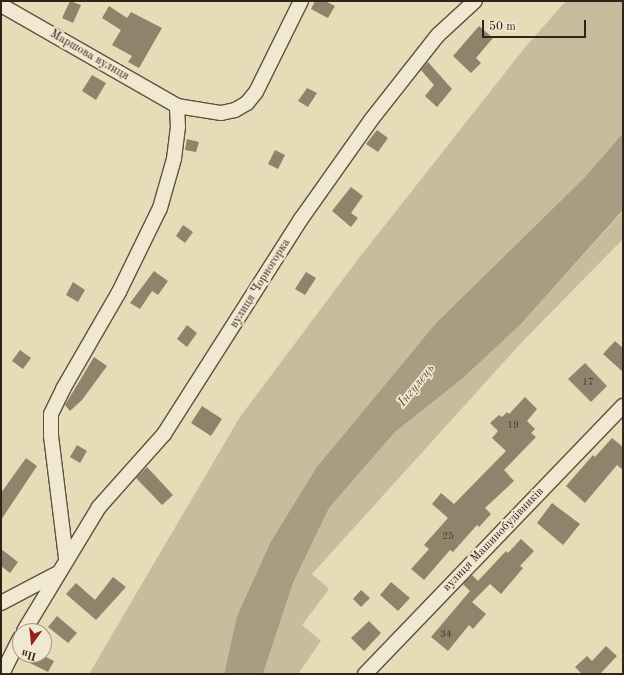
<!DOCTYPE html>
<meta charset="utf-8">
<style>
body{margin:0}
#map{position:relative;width:624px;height:675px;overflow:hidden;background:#e8dbb7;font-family:"Old Standard TT",serif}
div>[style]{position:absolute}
.green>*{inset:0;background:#c9bc9c}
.water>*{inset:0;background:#aa9c82}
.building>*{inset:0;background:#90836c}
.roads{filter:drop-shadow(1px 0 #5f5141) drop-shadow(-1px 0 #5f5141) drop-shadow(0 1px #5f5141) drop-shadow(0 -1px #5f5141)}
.minor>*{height:14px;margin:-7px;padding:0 7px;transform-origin:7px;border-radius:7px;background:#f0e8d0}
span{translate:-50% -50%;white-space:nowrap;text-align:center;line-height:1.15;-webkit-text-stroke:3.5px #f0e8d0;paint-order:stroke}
.number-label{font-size:10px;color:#493b2e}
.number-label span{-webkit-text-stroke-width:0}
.street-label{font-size:12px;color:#31231a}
.water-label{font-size:13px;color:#5b4d3e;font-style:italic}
.frame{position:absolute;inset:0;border:2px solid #31231a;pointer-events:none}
.north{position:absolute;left:12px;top:623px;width:40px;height:40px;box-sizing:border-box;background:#f0e8d0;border:1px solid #a49987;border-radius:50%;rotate:195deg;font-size:11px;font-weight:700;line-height:16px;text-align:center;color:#31231a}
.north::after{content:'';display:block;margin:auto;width:14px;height:18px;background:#8f2418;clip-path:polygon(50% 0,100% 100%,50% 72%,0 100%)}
.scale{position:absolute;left:482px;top:20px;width:104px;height:18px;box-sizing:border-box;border:2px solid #31231a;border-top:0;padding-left:5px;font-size:12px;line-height:14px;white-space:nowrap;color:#31231a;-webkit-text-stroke:3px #f0e8d0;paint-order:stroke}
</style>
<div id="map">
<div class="green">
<i style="clip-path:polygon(566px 1px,623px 1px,623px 133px,584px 178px,436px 323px,316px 468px,270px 543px,237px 616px,224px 674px,89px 674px,240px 417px,359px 258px,527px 45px)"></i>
<i style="clip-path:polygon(623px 211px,623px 239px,523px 341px,312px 574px,329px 589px,302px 625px,321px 641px,298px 674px,263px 674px,293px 583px,329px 508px,395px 432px,463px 378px,521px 324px)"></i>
</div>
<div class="water">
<i style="clip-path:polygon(623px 133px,623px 210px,521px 324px,463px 378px,395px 432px,329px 508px,293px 583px,263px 674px,224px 674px,237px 616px,270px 543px,316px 468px,436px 323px,584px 178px)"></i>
</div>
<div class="building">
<i style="clip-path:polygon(70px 1px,81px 5px,73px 23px,62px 18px)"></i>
<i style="clip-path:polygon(315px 1px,325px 1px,335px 6px,328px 18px,311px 9px)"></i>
<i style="clip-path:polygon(109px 6px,127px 18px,131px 12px,162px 28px,139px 68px,128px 62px,132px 56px,112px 45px,121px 30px,102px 18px)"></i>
<i style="clip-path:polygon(479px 26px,493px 38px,476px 58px,481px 63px,471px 73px,453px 56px)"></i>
<i style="clip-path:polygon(428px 62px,452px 89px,437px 107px,425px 96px,434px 85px,421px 70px)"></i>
<i style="clip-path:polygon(92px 75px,106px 83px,96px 100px,82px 91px)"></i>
<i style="clip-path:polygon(307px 88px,317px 93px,308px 107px,298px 101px)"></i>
<i style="clip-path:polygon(377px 130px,388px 138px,378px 152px,366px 144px)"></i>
<i style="clip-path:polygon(187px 139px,199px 142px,196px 152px,185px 150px)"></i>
<i style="clip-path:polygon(275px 150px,285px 155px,278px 169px,268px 164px)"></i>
<i style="clip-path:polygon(351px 187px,363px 196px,351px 213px,358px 218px,351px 227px,332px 211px)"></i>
<i style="clip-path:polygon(183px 225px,193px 232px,185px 243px,176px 236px)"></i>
<i style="clip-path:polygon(154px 271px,168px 281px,158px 295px,152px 291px,140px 309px,130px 303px)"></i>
<i style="clip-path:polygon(306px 272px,316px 278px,305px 295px,295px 289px)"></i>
<i style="clip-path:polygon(73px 282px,85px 290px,78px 302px,66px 295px)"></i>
<i style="clip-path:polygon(187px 325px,197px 333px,187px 347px,177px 339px)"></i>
<i style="clip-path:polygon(615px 341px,623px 348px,623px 372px,603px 354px)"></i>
<i style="clip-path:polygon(20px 350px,31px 358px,23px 369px,12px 361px)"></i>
<i style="clip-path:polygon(94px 357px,107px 366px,82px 400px,70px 411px,65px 405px)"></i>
<i style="clip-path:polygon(585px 363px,607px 386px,591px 402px,568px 379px)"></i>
<i style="clip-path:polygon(525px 397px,537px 409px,527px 421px,535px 429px,531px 433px,536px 437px,504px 470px,514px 481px,485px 508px,491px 514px,479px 527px,477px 525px,453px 552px,450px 550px,424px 580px,411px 569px,429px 549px,424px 545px,448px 518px,432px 504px,441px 493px,454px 504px,506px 451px,492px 438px,498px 431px,490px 423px,499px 415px,502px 417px,507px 412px,509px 414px)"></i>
<i style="clip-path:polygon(202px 406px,222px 419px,211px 436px,191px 423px)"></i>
<i style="clip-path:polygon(612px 438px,623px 447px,623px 470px,617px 465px,585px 503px,566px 486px,593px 455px,595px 457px)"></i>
<i style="clip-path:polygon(77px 445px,87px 451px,80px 463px,70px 457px)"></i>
<i style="clip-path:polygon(26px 458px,37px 466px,1px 520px,1px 493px)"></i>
<i style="clip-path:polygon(147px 467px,173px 495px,162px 505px,136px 478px)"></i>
<i style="clip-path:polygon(552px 503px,580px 524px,563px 545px,537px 523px)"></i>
<i style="clip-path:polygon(521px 539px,534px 551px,520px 566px,523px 568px,501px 594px,490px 584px,472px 602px,486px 614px,473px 629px,469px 625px,448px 651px,431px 637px,470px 591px,463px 584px,472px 575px,478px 581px,506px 551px,508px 553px)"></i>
<i style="clip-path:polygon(1px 549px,18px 562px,10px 573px,1px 566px)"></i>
<i style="clip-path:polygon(113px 577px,126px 587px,96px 620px,66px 594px,76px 583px,95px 600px)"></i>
<i style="clip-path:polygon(391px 582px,410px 598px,398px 611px,380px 595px)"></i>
<i style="clip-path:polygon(361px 590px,370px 598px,361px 607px,353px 599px)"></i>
<i style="clip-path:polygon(57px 616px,77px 633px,68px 643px,48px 627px)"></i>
<i style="clip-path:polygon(369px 621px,381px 633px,364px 651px,351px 638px)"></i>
<i style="clip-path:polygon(606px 646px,617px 656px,600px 674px,582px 674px,575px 667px,587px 656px,592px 661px)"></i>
<i style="clip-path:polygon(21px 655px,42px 655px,54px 661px,48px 672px,20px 658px)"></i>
</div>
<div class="roads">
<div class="minor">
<i style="left:1px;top:5px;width:203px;rotate:29.8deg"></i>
<i style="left:177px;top:106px;width:45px;rotate:9deg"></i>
<i style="left:221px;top:113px;width:14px;rotate:-12deg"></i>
<i style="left:235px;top:110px;width:14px;rotate:-30deg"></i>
<i style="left:247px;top:103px;width:14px;rotate:-51deg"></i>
<i style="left:256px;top:92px;width:102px;rotate:-63.7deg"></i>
<i style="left:66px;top:558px;width:123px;rotate:-97deg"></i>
<i style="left:51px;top:436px;width:22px;rotate:-90deg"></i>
<i style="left:51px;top:414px;width:28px;rotate:-64deg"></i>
<i style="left:63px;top:389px;width:112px;rotate:-60deg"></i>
<i style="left:119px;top:292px;width:93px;rotate:-64deg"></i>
<i style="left:160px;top:208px;width:51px;rotate:-74.1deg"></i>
<i style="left:174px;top:159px;width:32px;rotate:-83deg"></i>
<i style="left:178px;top:127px;width:21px;rotate:-93deg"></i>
<i style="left:1px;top:603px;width:62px;rotate:-27.8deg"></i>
<i style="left:24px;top:631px;width:145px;rotate:-58.8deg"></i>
<i style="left:99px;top:507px;width:98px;rotate:-48.3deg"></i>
<i style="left:164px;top:434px;width:255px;rotate:-57.5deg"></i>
<i style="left:301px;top:219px;width:121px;rotate:-54.7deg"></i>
<i style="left:371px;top:120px;width:108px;rotate:-51.8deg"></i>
<i style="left:438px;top:35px;width:50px;rotate:-42.6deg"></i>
<i style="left:2px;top:674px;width:40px;rotate:-63.4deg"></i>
<i style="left:365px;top:674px;width:372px;rotate:-46.1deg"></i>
</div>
</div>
<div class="number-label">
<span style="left:588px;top:383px">17</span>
<span style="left:513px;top:426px">19</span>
<span style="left:448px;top:537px">25</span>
<span style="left:446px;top:635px">34</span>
</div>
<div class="street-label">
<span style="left:89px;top:56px;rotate:30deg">Маршова вулиця</span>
<span style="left:261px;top:284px;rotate:-58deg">вулиця Чорногорка</span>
<span style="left:494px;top:540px;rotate:-46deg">вулиця Машинобудівників</span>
</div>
<div class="water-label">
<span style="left:417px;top:386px;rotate:-51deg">Інгулець</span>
</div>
<div class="frame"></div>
<div class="north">Пн</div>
<div class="scale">50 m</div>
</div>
